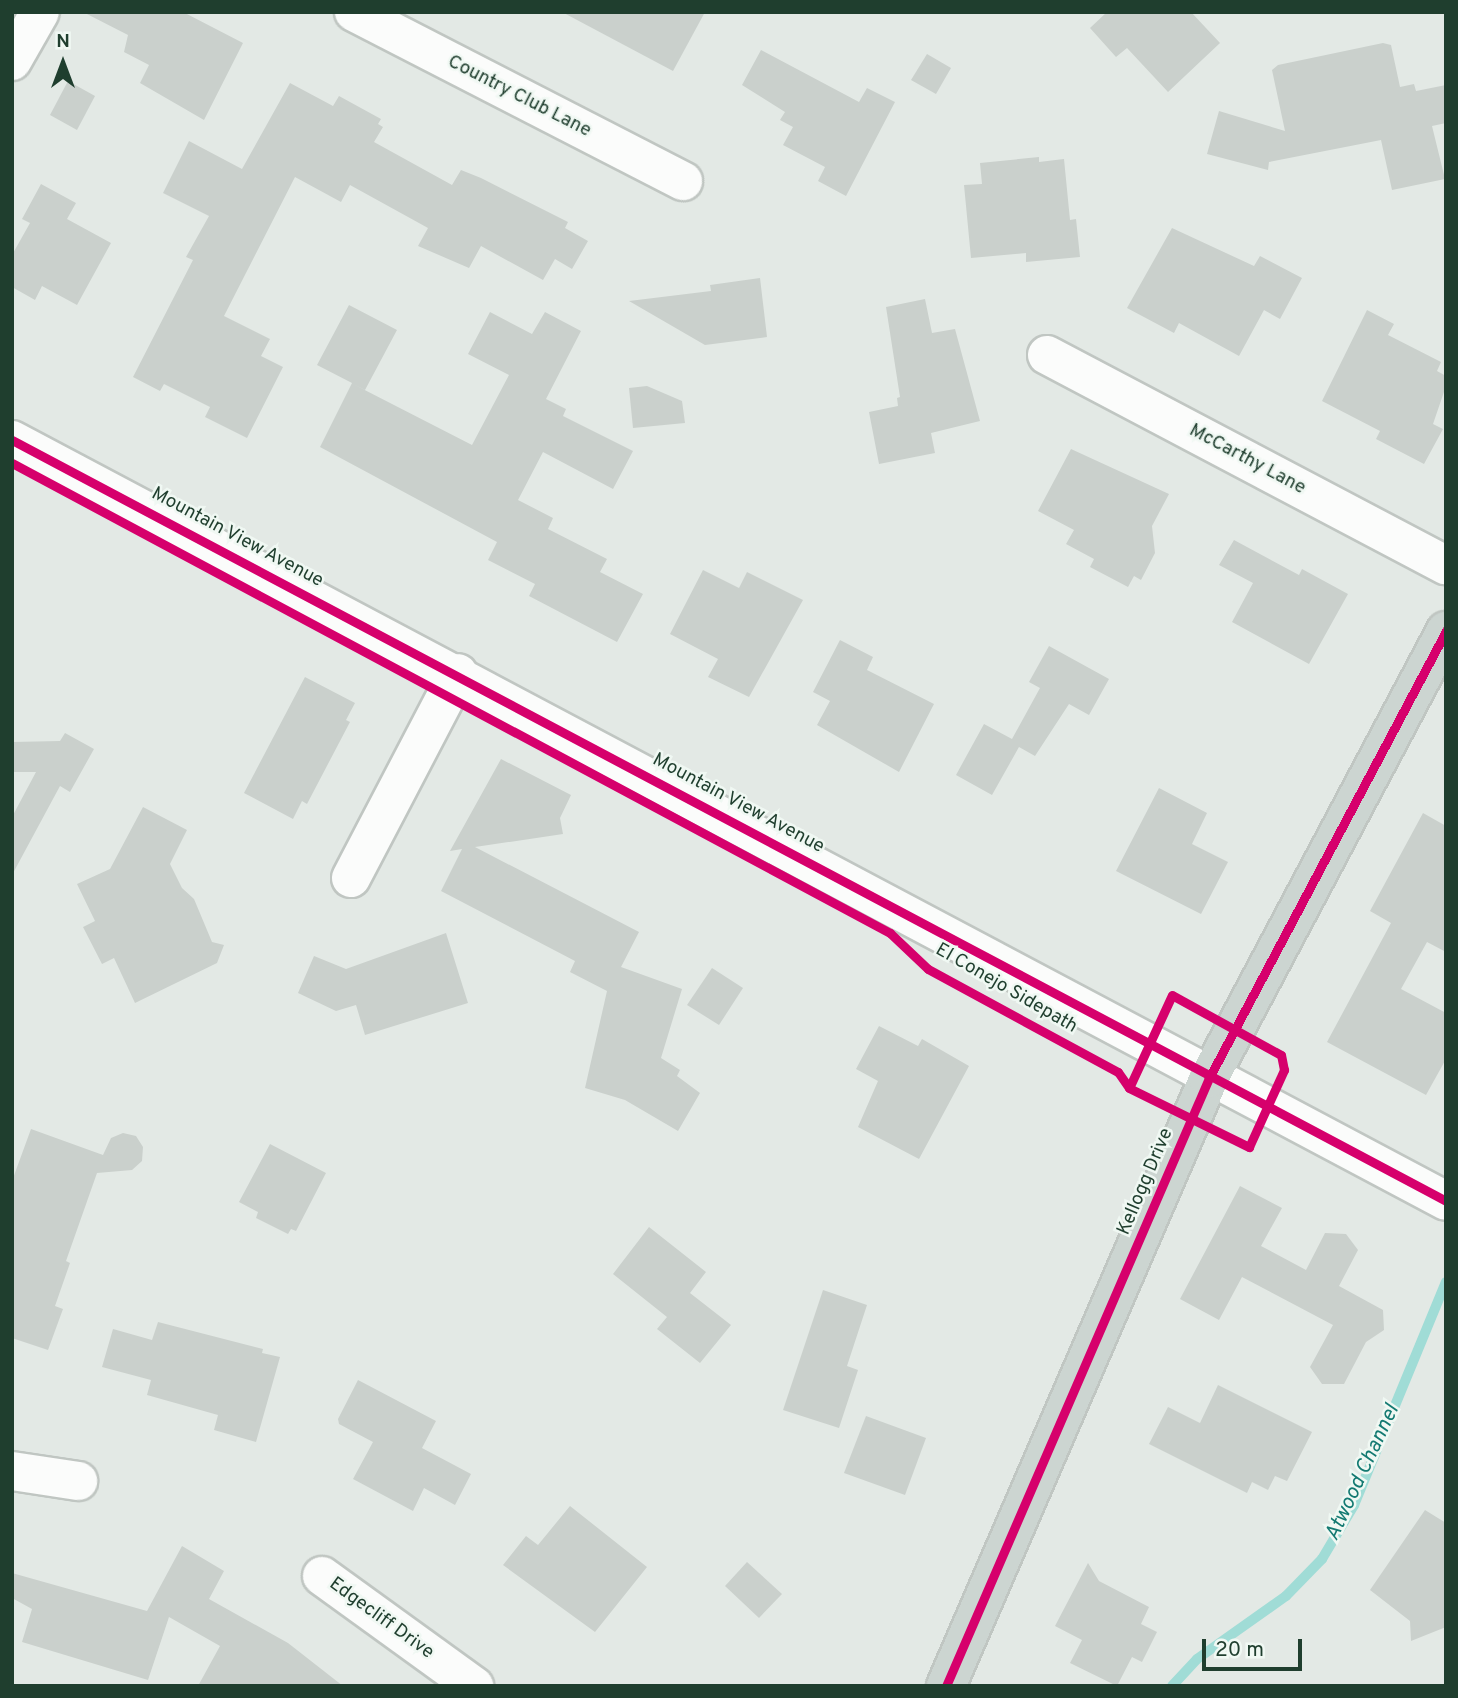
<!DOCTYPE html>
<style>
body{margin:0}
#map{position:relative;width:1458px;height:1698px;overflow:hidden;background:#e3e9e5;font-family:Overpass,sans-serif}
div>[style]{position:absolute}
.stream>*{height:10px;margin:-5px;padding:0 5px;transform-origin:5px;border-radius:5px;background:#a0dcd6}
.building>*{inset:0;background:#cad0cc}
.roads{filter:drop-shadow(2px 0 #c0c6c2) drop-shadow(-2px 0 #c0c6c2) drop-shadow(0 2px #c0c6c2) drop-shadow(0 -2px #c0c6c2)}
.minor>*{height:38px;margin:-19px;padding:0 19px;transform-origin:19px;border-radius:19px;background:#fbfcfb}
.major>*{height:38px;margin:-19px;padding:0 19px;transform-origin:19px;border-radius:19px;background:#ccd5d1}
.cycleway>*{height:9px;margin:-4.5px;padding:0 4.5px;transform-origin:4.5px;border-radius:4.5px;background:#d6006c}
span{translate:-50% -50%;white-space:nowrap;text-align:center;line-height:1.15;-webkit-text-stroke:5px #f0f8f3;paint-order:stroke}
.street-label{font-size:19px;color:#1f3e2e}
.water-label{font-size:21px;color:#147a72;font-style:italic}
.frame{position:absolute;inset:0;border:14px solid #1f3e2e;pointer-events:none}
.north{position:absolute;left:28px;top:28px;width:70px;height:70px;-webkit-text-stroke:5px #f0f8f3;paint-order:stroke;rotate:0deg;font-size:19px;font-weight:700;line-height:28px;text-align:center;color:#1f3e2e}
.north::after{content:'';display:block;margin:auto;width:24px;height:32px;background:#1f3e2e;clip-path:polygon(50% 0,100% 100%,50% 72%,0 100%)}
.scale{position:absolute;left:1202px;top:1639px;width:100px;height:32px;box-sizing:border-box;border:4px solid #1f3e2e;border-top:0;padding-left:9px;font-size:21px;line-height:24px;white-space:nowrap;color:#1f3e2e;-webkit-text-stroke:5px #f0f8f3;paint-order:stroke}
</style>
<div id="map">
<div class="stream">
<i style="left:1172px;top:1686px;width:37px;rotate:-47deg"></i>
<i style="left:1197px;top:1659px;width:109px;rotate:-35.3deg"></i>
<i style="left:1286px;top:1596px;width:52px;rotate:-45.8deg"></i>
<i style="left:1322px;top:1559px;width:63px;rotate:-59.3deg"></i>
<i style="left:1354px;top:1505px;width:241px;rotate:-67.6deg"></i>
</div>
<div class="building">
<i style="clip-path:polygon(83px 12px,183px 12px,243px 43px,204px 120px,140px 83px,149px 65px,124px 52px,128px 35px)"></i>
<i style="clip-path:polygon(562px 12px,705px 12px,673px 71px)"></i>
<i style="clip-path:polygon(1107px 12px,1191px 12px,1220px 43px,1168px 92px,1127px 48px,1116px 57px,1090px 28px)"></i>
<i style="clip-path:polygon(1383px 43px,1391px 45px,1400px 87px,1414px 84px,1416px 91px,1446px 85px,1446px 123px,1432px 126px,1445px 179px,1392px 190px,1381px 140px,1269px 162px,1268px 170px,1207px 154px,1219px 111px,1285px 131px,1272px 70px,1278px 65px)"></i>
<i style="clip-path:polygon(761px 50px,859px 102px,867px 88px,895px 102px,846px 196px,818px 181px,825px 167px,783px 145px,793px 127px,780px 120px,785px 112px,742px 85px)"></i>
<i style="clip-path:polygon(927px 54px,951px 68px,936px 94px,911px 80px)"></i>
<i style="clip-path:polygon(68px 81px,95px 96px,77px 130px,50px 115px)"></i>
<i style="clip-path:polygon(290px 83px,333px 106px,339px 96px,381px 119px,378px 124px,383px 127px,374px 142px,452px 185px,461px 170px,481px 178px,568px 222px,565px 228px,588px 241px,572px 269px,555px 259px,543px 280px,481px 246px,469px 268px,418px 246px,428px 228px,350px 185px,341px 202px,295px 177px,224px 316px,270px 339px,261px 356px,283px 367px,247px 438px,205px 417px,210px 407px,164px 384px,160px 391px,133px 377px,193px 260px,186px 257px,209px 216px,163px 193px,189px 141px,242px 169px)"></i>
<i style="clip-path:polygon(1039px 157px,1039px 162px,1064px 159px,1070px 220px,1076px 219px,1080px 257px,1026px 262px,1026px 253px,971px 258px,964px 185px,982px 184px,980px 163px)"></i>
<i style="clip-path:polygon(41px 184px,76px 203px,67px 219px,111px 243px,77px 305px,42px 286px,35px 300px,12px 287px,12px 255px,30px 223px,22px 219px)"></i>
<i style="clip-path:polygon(1172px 228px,1254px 266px,1260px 256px,1302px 278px,1280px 319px,1264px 310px,1239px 356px,1179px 323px,1174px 333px,1127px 308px)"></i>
<i style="clip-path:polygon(760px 278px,767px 337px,705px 345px,629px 301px,711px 291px,710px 285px)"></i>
<i style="clip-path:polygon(925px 299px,932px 333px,955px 329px,980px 421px,931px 433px,935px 453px,879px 464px,869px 412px,898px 406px,897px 398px,900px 397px,886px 307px)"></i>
<i style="clip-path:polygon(349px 305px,397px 330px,365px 390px,353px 384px,472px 445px,509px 375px,468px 354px,490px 312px,532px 334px,545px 312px,581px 331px,546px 399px,566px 409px,563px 416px,633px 451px,613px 489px,543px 452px,518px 500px,553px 518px,548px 529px,607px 559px,600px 572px,643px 594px,617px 642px,529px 596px,535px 584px,488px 560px,497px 542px,320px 447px,352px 383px,317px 365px)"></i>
<i style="clip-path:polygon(1367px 310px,1394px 324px,1388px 335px,1441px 362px,1437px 371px,1446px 376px,1446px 386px,1433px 424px,1443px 429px,1424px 464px,1376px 439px,1380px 431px,1322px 401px)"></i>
<i style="clip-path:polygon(647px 386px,682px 401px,685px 423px,633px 428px,629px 388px)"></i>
<i style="clip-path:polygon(1071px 449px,1169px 494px,1152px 526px,1155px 553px,1141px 580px,1134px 576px,1128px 587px,1090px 567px,1094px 559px,1066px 544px,1074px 530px,1038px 511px)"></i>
<i style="clip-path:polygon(1234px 540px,1299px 575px,1302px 569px,1348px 594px,1309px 664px,1232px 622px,1253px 583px,1219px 565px)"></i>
<i style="clip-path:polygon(703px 570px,739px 588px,747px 572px,803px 600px,749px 697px,708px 677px,718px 659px,670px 634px)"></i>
<i style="clip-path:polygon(840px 640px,873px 657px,867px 670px,934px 704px,899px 772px,817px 725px,830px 701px,813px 692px)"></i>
<i style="clip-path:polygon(1049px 646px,1109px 679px,1089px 715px,1069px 704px,1035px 756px,1019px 747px,992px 795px,956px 775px,984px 724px,1012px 739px,1040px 688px,1029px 682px)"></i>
<i style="clip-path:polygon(305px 677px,355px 703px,346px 720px,350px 722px,307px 804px,302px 801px,293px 819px,244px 793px)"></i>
<i style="clip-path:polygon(65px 733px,94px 749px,70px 792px,60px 786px,12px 875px,12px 817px,36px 772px,12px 772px,12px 742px,60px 741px)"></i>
<i style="clip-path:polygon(501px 759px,571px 795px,560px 818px,563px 834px,475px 847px,639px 932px,621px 967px,682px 989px,661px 1058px,680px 1070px,677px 1076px,700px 1093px,678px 1131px,625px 1100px,585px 1088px,607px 991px,570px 972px,575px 961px,441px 891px,462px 849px,450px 851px)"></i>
<i style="clip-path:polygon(1159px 788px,1207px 813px,1192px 844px,1228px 862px,1201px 914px,1116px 871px)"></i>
<i style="clip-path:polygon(143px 807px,187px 830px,170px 864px,182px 888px,194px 899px,212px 942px,224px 945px,217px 963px,135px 1003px,114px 958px,102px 964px,83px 927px,95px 921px,77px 884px,110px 869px)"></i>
<i style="clip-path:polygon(1423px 813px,1446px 826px,1446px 952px,1427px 942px,1401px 989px,1446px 1013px,1446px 1059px,1426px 1095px,1327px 1042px,1391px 923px,1370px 911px)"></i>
<i style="clip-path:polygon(446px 933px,468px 1003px,365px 1035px,356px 1005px,336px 1011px,298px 993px,314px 956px,346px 969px)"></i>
<i style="clip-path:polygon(712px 968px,743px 988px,719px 1025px,687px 1005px)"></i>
<i style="clip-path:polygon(879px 1026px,918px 1046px,922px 1039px,969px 1066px,919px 1159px,858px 1127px,878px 1081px,856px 1069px)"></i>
<i style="clip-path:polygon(31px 1129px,103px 1155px,111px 1138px,123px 1133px,136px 1136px,143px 1147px,142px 1161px,132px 1170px,97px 1173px,66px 1261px,70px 1263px,55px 1306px,63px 1309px,48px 1350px,12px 1338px,12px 1181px)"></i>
<i style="clip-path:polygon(270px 1144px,326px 1173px,296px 1231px,291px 1229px,288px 1234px,256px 1218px,258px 1212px,239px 1202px)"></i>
<i style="clip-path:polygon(1240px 1186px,1282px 1208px,1261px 1246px,1306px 1270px,1325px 1233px,1346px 1234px,1358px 1250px,1339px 1286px,1383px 1310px,1384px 1330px,1366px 1342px,1344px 1384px,1322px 1384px,1310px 1367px,1333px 1325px,1242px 1277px,1219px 1320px,1180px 1299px)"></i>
<i style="clip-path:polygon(649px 1227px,706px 1272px,690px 1293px,731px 1325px,700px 1363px,657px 1329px,667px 1317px,613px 1274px)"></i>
<i style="clip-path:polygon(823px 1290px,867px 1305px,847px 1366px,858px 1370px,839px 1428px,783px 1410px)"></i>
<i style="clip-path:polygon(158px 1322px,263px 1349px,262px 1353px,280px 1357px,256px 1442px,214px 1430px,218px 1415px,147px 1395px,151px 1380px,102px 1367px,113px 1329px,152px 1340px)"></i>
<i style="clip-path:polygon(358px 1380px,436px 1421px,422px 1448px,471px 1474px,455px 1505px,424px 1488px,413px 1511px,353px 1479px,373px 1442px,339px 1424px,338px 1419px)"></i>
<i style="clip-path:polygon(1218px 1385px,1312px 1432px,1287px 1481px,1275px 1476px,1268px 1490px,1252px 1482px,1247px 1493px,1149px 1444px,1168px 1407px,1200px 1423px)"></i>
<i style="clip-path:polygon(866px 1416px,926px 1438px,905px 1495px,844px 1473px)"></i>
<i style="clip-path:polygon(570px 1506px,647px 1567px,595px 1632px,503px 1565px,526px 1536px,538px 1545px)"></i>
<i style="clip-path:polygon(1425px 1510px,1446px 1523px,1446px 1627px,1411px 1641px,1410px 1621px,1370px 1590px)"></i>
<i style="clip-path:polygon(182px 1546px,224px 1571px,209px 1599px,288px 1643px,343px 1686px,198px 1686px,220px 1646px,169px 1617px,148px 1680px,22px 1642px,32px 1609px,12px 1598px,12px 1573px,147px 1611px)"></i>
<i style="clip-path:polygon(747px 1562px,782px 1594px,759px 1618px,725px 1586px)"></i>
<i style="clip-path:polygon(1088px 1563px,1099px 1581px,1149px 1607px,1141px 1624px,1157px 1632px,1142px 1662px,1132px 1657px,1117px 1686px,1070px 1663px,1082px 1640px,1055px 1626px)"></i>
</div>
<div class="roads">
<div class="minor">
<i style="left:354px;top:12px;width:370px;rotate:27.2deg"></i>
<i style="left:12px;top:61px;width:56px;rotate:-60.3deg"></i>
<i style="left:1047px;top:355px;width:451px;rotate:27.8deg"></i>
<i style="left:12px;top:440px;width:1623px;rotate:27.95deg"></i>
<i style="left:351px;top:878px;width:231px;rotate:-62.4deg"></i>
<i style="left:12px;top:1471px;width:67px;rotate:8.6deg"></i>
<i style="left:322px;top:1576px;width:188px;rotate:35.9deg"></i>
</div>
<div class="major">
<i style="left:946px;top:1686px;width:662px;rotate:-66.61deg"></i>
<i style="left:1209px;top:1078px;width:506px;rotate:-62.07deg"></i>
</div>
</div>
<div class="cycleway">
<i style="left:12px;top:440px;width:1623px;rotate:27.95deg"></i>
<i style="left:12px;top:463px;width:996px;rotate:28.16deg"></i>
<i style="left:890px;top:933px;width:52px;rotate:43.5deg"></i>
<i style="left:928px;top:969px;width:216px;rotate:28.5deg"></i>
<i style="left:1118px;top:1072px;width:19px;rotate:55deg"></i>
<i style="left:1129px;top:1088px;width:134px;rotate:26.2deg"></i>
<i style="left:1249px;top:1147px;width:85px;rotate:-65.6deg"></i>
<i style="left:1284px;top:1070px;width:15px;rotate:-101deg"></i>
<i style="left:1281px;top:1055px;width:124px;rotate:-151.2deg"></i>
<i style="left:1172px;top:995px;width:102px;rotate:114.8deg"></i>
<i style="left:946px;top:1686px;width:662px;rotate:-66.61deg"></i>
<i style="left:1209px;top:1078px;width:506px;rotate:-62.07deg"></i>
</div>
<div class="street-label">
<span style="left:519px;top:97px;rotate:27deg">Country Club Lane</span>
<span style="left:1247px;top:460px;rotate:28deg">McCarthy Lane</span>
<span style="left:237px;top:538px;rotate:28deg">Mountain View Avenue</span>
<span style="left:738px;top:804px;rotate:28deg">Mountain View Avenue</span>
<span style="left:1006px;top:989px;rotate:30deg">El Conejo Sidepath</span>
<span style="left:1146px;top:1182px;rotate:-67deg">Kellogg Drive</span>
<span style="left:381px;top:1619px;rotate:36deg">Edgecliff Drive</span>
</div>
<div class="water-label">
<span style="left:1363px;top:1473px;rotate:-65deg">Atwood Channel</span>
</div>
<div class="frame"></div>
<div class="north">N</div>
<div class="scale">20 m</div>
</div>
